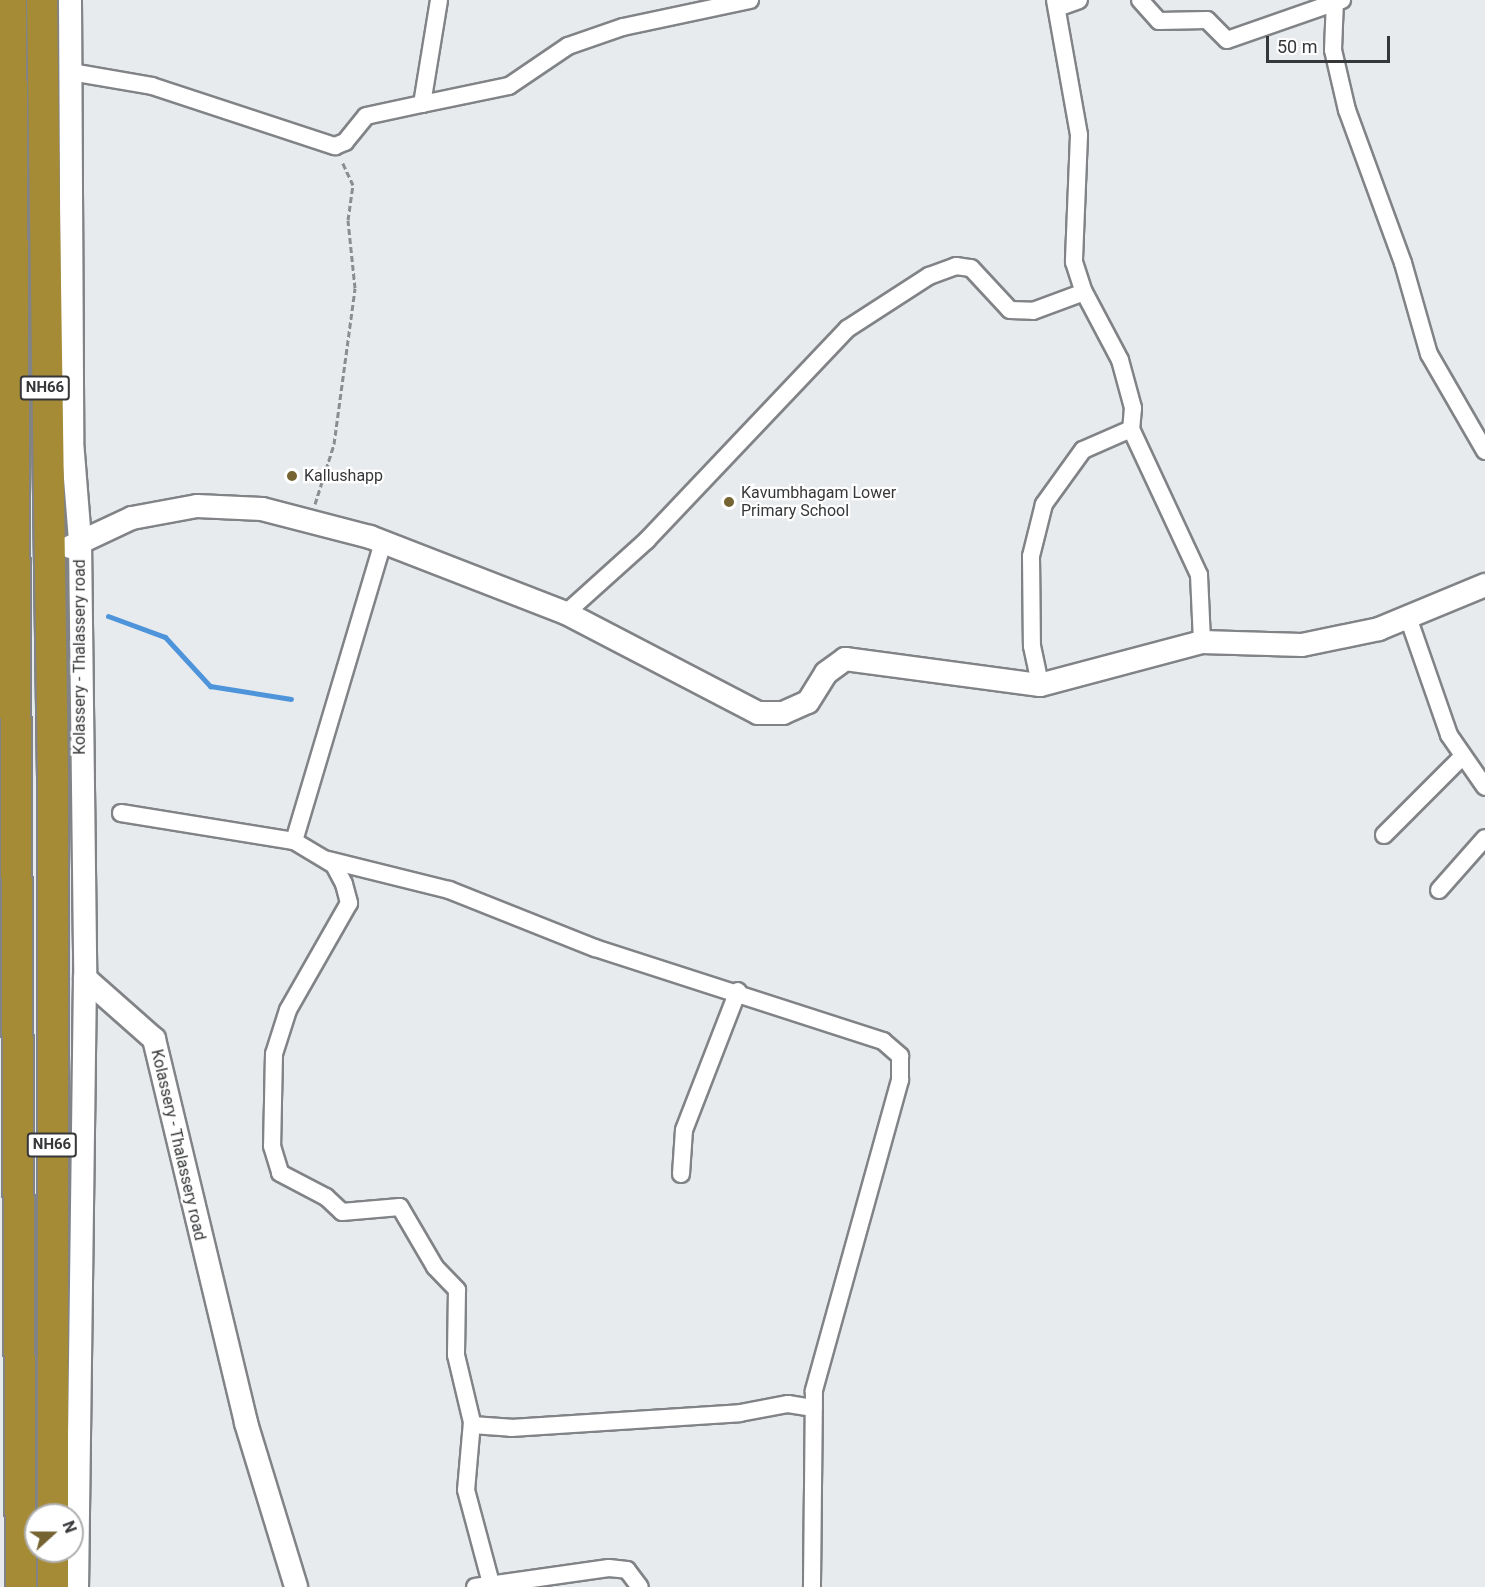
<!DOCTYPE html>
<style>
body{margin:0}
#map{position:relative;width:1485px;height:1587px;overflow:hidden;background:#e8ebee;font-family:Roboto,sans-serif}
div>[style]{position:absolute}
.stream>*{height:5px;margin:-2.5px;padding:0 2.5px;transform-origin:2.5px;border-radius:2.5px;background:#4e94db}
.path>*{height:3px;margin-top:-1.5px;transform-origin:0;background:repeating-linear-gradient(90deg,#8b8d90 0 6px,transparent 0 9px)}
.roads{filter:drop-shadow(2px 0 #818386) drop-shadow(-2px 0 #818386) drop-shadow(0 2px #818386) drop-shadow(0 -2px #818386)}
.street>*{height:16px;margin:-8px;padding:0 8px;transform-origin:8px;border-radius:8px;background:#fff}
.secondary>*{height:22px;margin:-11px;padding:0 11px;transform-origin:11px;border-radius:11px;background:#fff}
.highway>*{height:30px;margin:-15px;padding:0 15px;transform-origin:15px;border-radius:15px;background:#a68b37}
.dots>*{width:16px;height:16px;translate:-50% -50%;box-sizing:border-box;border:3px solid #fff;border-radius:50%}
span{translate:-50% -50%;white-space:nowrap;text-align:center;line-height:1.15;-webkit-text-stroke:4.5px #fff;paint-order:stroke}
.shield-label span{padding:2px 4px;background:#fff;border:2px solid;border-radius:4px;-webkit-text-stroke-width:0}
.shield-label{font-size:15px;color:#363739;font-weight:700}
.poi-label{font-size:16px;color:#363739}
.left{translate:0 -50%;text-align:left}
.street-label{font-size:16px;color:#363739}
.north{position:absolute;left:24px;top:1503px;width:60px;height:60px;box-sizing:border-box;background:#fff;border:2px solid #afafb0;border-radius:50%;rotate:69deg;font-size:16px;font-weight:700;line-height:24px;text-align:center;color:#363739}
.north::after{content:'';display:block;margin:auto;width:21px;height:27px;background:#756432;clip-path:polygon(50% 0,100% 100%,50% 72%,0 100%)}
.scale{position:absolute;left:1266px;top:36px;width:124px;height:27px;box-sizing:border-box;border:3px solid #363739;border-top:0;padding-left:8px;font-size:18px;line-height:21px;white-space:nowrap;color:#363739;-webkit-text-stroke:4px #fff;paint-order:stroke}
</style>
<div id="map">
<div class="stream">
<i style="left:108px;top:616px;width:61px;rotate:20.2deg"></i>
<i style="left:165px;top:637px;width:67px;rotate:47.4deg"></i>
<i style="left:210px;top:686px;width:82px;rotate:9.1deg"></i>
</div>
<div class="path">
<i style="left:315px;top:504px;width:63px;rotate:-72.4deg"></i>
<i style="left:334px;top:444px;width:157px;rotate:-82.3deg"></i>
<i style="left:355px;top:288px;width:68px;rotate:-95.9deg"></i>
<i style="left:348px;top:220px;width:35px;rotate:-82deg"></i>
<i style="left:353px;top:185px;width:26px;rotate:-115deg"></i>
</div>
<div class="roads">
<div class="street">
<i style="left:1055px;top:0;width:137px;rotate:79.9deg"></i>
<i style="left:1079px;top:135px;width:127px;rotate:92.3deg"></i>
<i style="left:1074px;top:262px;width:32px;rotate:72deg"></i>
<i style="left:1140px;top:0;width:28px;rotate:48deg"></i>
<i style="left:1159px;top:21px;width:48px;rotate:-1.2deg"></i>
<i style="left:1207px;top:20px;width:28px;rotate:45deg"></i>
<i style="left:1227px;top:40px;width:122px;rotate:-19.2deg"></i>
<i style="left:1335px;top:0;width:50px;rotate:92.3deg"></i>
<i style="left:1333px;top:50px;width:62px;rotate:76.9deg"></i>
<i style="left:1347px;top:110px;width:163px;rotate:69.9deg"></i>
<i style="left:1403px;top:263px;width:95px;rotate:74.1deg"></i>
<i style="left:1429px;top:354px;width:112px;rotate:60deg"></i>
<i style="left:1060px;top:7px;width:20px;rotate:-20deg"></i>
<i style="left:71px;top:72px;width:82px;rotate:9.8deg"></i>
<i style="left:152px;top:86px;width:193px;rotate:18.2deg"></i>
<i style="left:335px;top:146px;width:11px;rotate:-22deg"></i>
<i style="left:345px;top:142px;width:33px;rotate:-51deg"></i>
<i style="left:366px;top:116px;width:57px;rotate:-12.1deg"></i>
<i style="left:422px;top:104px;width:105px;rotate:-80.7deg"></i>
<i style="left:422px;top:104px;width:89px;rotate:-11.7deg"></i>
<i style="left:509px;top:86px;width:71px;rotate:-34.1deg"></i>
<i style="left:568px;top:46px;width:58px;rotate:-19.1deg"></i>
<i style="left:623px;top:27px;width:130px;rotate:-12deg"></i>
<i style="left:1131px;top:429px;width:161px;rotate:65deg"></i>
<i style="left:1199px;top:575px;width:67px;rotate:87.4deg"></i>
<i style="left:566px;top:613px;width:109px;rotate:-42deg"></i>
<i style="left:647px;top:540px;width:291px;rotate:-46.5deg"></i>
<i style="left:847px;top:329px;width:98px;rotate:-32.9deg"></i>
<i style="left:929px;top:276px;width:29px;rotate:-20deg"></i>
<i style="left:956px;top:266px;width:15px;rotate:8deg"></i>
<i style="left:971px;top:268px;width:57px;rotate:47.1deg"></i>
<i style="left:1010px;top:310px;width:23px;rotate:2deg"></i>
<i style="left:1033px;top:311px;width:54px;rotate:-20.4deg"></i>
<i style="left:1084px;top:292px;width:77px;rotate:62.1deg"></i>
<i style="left:1120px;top:360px;width:50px;rotate:74.8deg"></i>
<i style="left:1133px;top:408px;width:21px;rotate:95deg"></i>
<i style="left:1131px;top:429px;width:52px;rotate:156.4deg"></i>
<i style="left:1083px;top:450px;width:67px;rotate:125.8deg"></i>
<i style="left:1044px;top:504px;width:54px;rotate:104deg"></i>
<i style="left:1031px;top:556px;width:90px;rotate:89.4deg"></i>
<i style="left:1032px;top:646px;width:40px;rotate:78deg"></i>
<i style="left:1409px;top:620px;width:122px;rotate:70.8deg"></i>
<i style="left:1449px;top:735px;width:63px;rotate:55.3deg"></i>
<i style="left:121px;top:813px;width:175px;rotate:9.2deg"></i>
<i style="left:294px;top:841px;width:47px;rotate:31deg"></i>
<i style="left:334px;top:865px;width:21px;rotate:62deg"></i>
<i style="left:344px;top:884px;width:20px;rotate:75deg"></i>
<i style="left:349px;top:903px;width:123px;rotate:119.7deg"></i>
<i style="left:288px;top:1010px;width:46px;rotate:107.7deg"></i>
<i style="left:274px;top:1054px;width:92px;rotate:91.2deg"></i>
<i style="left:272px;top:1146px;width:28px;rotate:73deg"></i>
<i style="left:280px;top:1173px;width:52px;rotate:27.6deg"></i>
<i style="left:326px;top:1197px;width:22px;rotate:43deg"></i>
<i style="left:342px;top:1212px;width:58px;rotate:-4.9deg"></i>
<i style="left:400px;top:1207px;width:69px;rotate:59.7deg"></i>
<i style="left:435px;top:1267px;width:32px;rotate:46deg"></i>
<i style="left:457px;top:1290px;width:65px;rotate:90.9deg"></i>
<i style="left:456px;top:1355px;width:69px;rotate:76.6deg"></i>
<i style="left:472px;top:1422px;width:68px;rotate:95deg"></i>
<i style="left:466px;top:1490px;width:96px;rotate:75deg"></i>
<i style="left:1384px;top:835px;width:109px;rotate:-45deg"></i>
<i style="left:294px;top:841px;width:312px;rotate:-73.4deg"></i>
<i style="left:328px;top:860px;width:125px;rotate:13.9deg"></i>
<i style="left:449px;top:890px;width:157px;rotate:21.7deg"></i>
<i style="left:595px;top:948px;width:303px;rotate:17.9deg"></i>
<i style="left:883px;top:1041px;width:23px;rotate:41deg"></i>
<i style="left:900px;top:1056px;width:24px;rotate:90deg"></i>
<i style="left:900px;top:1080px;width:323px;rotate:105.5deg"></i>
<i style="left:814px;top:1391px;width:196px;rotate:90.6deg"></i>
<i style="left:1439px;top:890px;width:69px;rotate:-48.5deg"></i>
<i style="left:681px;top:1174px;width:44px;rotate:-86.1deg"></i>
<i style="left:684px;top:1130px;width:149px;rotate:-68.8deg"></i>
<i style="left:472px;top:1425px;width:39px;rotate:4deg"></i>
<i style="left:511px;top:1428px;width:229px;rotate:-3.7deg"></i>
<i style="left:740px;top:1413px;width:49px;rotate:-10.6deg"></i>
<i style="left:788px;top:1404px;width:26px;rotate:9deg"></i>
<i style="left:475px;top:1587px;width:135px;rotate:-8.1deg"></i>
<i style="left:609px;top:1568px;width:18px;rotate:6deg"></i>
<i style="left:627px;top:1570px;width:21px;rotate:53deg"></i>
</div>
<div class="secondary">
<i style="left:70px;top:0;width:441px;rotate:89.7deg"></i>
<i style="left:72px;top:441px;width:100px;rotate:85.4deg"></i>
<i style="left:80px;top:541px;width:437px;rotate:89.3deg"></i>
<i style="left:85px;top:978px;width:609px;rotate:90.75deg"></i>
<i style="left:70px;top:547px;width:68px;rotate:-25.1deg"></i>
<i style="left:132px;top:518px;width:66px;rotate:-10.5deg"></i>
<i style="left:197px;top:506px;width:65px;rotate:2.6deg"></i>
<i style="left:262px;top:509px;width:112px;rotate:14.5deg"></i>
<i style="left:370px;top:537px;width:210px;rotate:21.2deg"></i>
<i style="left:566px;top:613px;width:216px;rotate:27.5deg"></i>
<i style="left:758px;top:713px;width:25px"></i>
<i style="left:783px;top:713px;width:27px;rotate:-24deg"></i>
<i style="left:808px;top:702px;width:34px;rotate:-58deg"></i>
<i style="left:826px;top:673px;width:24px;rotate:-36deg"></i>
<i style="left:845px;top:659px;width:197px;rotate:7.6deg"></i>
<i style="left:1040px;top:685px;width:168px;rotate:-14.9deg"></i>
<i style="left:1202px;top:642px;width:100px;rotate:1.7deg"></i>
<i style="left:1302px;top:645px;width:79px;rotate:-11.7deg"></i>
<i style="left:1379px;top:629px;width:115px;rotate:-22.5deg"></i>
<i style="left:85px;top:978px;width:92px;rotate:41.5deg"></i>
<i style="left:154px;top:1039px;width:395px;rotate:76.5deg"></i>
<i style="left:246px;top:1423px;width:171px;rotate:73deg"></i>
</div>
<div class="highway">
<i style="left:11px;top:0;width:1587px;rotate:89.64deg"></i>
<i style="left:42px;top:0;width:776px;rotate:89.19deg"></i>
<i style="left:53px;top:776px;width:739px;rotate:90deg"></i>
<i style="left:53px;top:1551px;width:36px;rotate:90deg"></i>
</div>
</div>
<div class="dots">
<i style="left:292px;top:476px;background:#756432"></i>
<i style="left:729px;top:502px;background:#756432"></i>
</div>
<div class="shield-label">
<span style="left:45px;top:388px">NH66</span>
<span style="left:52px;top:1145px">NH66</span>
</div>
<div class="poi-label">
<span class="left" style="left:304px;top:476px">Kallushapp</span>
<span class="left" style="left:741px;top:502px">Kavumbhagam Lower<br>Primary School</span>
</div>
<div class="street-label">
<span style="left:80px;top:657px;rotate:-90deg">Kolassery - Thalassery road</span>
<span style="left:178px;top:1145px;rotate:77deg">Kolassery - Thalassery road</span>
</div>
<div class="north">N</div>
<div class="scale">50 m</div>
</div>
